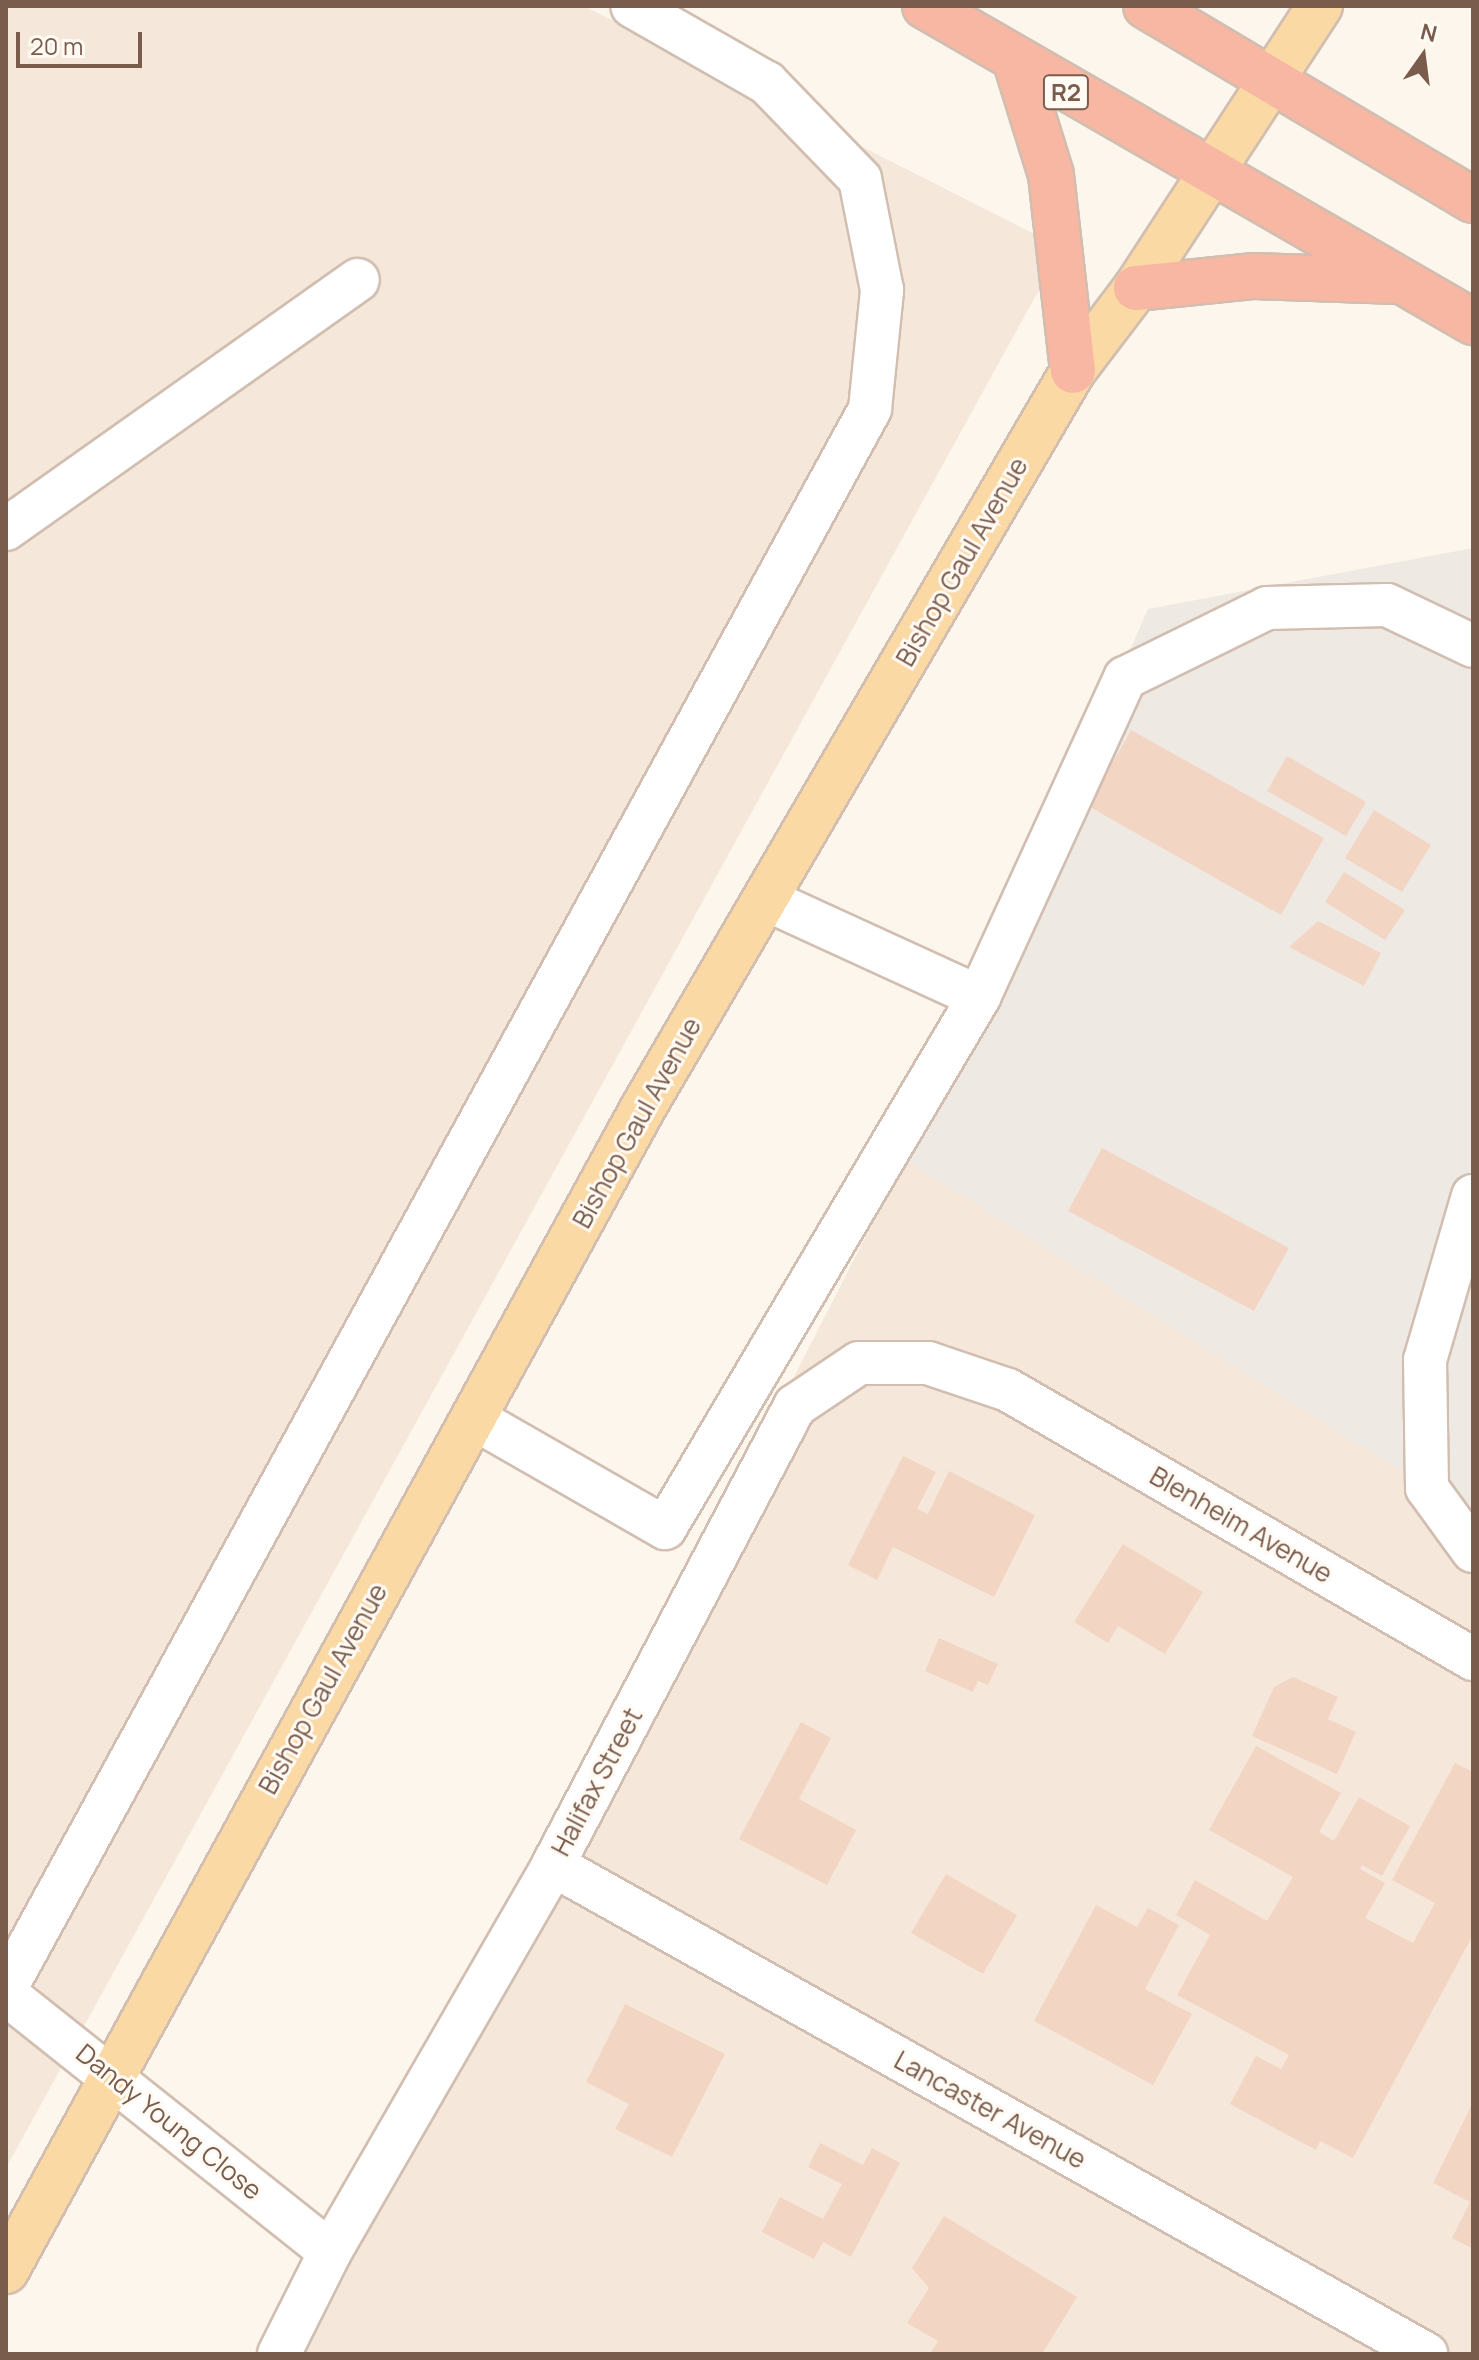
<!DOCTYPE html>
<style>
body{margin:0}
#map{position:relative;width:1479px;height:2360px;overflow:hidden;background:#fdf6ec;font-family:Manrope,sans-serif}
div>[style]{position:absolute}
.residential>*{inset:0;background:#f5e8da}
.industrial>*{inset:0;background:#efe9e4}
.building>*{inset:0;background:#f3d5c3}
.roads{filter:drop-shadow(2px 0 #d1beb0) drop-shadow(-2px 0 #d1beb0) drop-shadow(0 2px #d1beb0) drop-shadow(0 -2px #d1beb0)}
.minor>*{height:42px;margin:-21px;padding:0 21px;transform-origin:21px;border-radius:21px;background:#fff}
.major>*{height:44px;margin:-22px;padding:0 22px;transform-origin:22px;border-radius:22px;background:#fbd9a5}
.highway>*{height:44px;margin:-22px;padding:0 22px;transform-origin:22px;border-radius:22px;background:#f7b7a3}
span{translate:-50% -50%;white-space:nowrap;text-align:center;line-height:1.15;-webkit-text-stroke:6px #fffaf3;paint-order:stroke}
.shield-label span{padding:2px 6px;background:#fffaf3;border:2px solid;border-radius:6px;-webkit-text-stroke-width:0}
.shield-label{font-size:24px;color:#7a5c4d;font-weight:700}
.street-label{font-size:26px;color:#7a5c4d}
.frame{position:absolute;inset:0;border:8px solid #7a5c4d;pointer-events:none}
.north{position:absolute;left:1383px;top:16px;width:80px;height:80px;-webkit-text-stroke:6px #fffaf3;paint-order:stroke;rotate:14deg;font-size:22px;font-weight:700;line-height:32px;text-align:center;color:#7a5c4d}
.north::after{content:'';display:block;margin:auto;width:28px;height:36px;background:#7a5c4d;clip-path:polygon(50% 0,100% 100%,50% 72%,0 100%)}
.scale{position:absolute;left:16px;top:32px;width:126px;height:36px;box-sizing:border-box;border:4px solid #7a5c4d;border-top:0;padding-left:10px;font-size:24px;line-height:28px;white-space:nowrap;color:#7a5c4d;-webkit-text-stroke:6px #fffaf3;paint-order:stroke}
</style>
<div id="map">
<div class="residential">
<i style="clip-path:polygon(6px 6px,584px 6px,1062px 248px,6px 2168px)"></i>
<i style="clip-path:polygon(905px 1160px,1473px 1516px,1473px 2354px,293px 2354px)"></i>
</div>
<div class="industrial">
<i style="clip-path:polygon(1473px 548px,1473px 1516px,905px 1160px,1148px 609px)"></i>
</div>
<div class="building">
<i style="clip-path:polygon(1131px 730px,1324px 838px,1281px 915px,1088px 806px)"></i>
<i style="clip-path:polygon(1287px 756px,1366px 802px,1346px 836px,1267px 791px)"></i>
<i style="clip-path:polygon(1374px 810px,1431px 845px,1402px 892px,1345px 858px)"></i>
<i style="clip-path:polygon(1344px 872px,1405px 910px,1385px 940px,1325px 902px)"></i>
<i style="clip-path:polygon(1318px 921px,1381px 953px,1364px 986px,1289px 947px)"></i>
<i style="clip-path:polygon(1102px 1148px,1289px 1248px,1254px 1311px,1068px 1211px)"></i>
<i style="clip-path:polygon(903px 1456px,936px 1472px,917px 1509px,928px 1514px,949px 1471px,1035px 1515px,994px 1597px,893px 1547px,877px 1580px,848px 1565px)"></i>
<i style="clip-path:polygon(1123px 1544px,1203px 1592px,1165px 1654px,1118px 1626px,1108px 1643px,1074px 1622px)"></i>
<i style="clip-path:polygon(939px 1638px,998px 1664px,988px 1685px,978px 1681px,973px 1692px,925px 1671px)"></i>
<i style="clip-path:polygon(1293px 1677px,1338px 1697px,1328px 1719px,1356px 1732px,1337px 1774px,1252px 1736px,1274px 1687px)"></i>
<i style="clip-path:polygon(801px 1722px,831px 1738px,799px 1799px,856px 1830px,827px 1885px,739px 1839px)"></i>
<i style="clip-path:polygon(1256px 1746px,1341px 1793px,1319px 1832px,1334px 1841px,1359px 1797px,1410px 1826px,1382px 1876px,1362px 1865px,1360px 1869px,1385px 1883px,1365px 1918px,1413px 1943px,1435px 1903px,1392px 1880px,1455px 1763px,1473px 1772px,1473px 1935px,1353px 2158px,1320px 2141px,1316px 2150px,1230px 2104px,1256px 2056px,1281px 2069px,1289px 2055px,1177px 1995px,1210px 1935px,1176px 1915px,1195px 1880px,1267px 1921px,1293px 1877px,1209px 1830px)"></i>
<i style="clip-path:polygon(946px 1874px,1017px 1915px,983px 1974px,911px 1933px)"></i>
<i style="clip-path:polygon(1096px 1905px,1137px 1927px,1148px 1908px,1179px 1925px,1145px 1989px,1192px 2014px,1153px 2085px,1034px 2021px)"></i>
<i style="clip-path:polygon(625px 2004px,725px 2054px,672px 2157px,615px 2129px,629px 2104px,586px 2082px)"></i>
<i style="clip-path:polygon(1473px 2102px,1473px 2249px,1452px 2238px,1470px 2202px,1433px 2183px)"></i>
<i style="clip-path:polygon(820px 2143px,863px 2165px,872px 2148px,900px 2163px,851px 2257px,823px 2242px,814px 2259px,762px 2232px,780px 2197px,823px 2219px,842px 2184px,808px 2167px)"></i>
<i style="clip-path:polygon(944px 2216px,1077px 2297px,1042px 2354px,930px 2354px,938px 2341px,907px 2323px,929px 2288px,912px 2268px)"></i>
</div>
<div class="roads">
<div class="minor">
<i style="left:6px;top:529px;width:431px;rotate:-35.3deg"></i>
<i style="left:765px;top:899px;width:235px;rotate:24.6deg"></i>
<i style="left:1473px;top:1196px;width:171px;rotate:106.3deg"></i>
<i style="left:1425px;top:1360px;width:128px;rotate:89.1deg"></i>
<i style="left:1427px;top:1488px;width:78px;rotate:53.9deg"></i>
<i style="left:473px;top:1418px;width:221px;rotate:29.8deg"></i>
<i style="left:665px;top:1528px;width:617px;rotate:-59.4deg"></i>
<i style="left:979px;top:997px;width:351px;rotate:-65.4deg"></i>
<i style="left:1125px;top:678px;width:158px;rotate:-26.2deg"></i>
<i style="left:1267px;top:608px;width:120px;rotate:-1.4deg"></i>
<i style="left:1387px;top:605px;width:95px;rotate:25.5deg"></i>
<i style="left:553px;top:1865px;width:1001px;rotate:29.25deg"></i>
<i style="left:6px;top:1988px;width:1800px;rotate:-61.31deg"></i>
<i style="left:870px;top:409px;width:120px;rotate:-84.2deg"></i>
<i style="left:882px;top:290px;width:113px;rotate:-101.2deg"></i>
<i style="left:860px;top:179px;width:134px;rotate:-134.1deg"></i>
<i style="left:767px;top:83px;width:155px;rotate:-150.3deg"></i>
<i style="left:6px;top:1994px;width:414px;rotate:38.5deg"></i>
<i style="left:279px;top:2354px;width:114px;rotate:-63.4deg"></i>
<i style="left:330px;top:2252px;width:447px;rotate:-60deg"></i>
<i style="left:553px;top:1865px;width:519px;rotate:-62.2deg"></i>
<i style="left:795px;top:1406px;width:77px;rotate:-33.9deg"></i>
<i style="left:859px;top:1363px;width:69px"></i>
<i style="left:928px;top:1363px;width:84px;rotate:18.6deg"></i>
<i style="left:1008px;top:1390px;width:537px;rotate:30.05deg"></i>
</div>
<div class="major">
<i style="left:6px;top:2271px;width:1326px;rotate:-61.29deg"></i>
<i style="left:643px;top:1108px;width:853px;rotate:-59.74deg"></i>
<i style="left:1073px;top:371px;width:104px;rotate:-52.8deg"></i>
<i style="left:1136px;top:288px;width:337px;rotate:-56.9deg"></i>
</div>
<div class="highway">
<i style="left:925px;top:6px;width:633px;rotate:29.97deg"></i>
<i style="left:1146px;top:6px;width:380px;rotate:30.7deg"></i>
<i style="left:1017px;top:65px;width:115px;rotate:72.8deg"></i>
<i style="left:1051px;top:175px;width:197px;rotate:83.6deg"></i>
<i style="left:1136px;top:288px;width:119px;rotate:-5.8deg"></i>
<i style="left:1254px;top:276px;width:144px;rotate:2deg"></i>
</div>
</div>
<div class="shield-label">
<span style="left:1066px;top:92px">R2</span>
</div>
<div class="street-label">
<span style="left:962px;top:562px;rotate:-60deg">Bishop Gaul Avenue</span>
<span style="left:637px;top:1123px;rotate:-61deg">Bishop Gaul Avenue</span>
<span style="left:1241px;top:1525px;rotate:30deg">Blenheim Avenue</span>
<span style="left:323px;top:1689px;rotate:-61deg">Bishop Gaul Avenue</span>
<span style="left:597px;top:1782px;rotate:-62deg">Halifax Street</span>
<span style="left:990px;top:2110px;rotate:29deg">Lancaster Avenue</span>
<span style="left:169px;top:2122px;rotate:39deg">Dandy Young Close</span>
</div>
<div class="frame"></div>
<div class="north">N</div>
<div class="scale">20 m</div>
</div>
